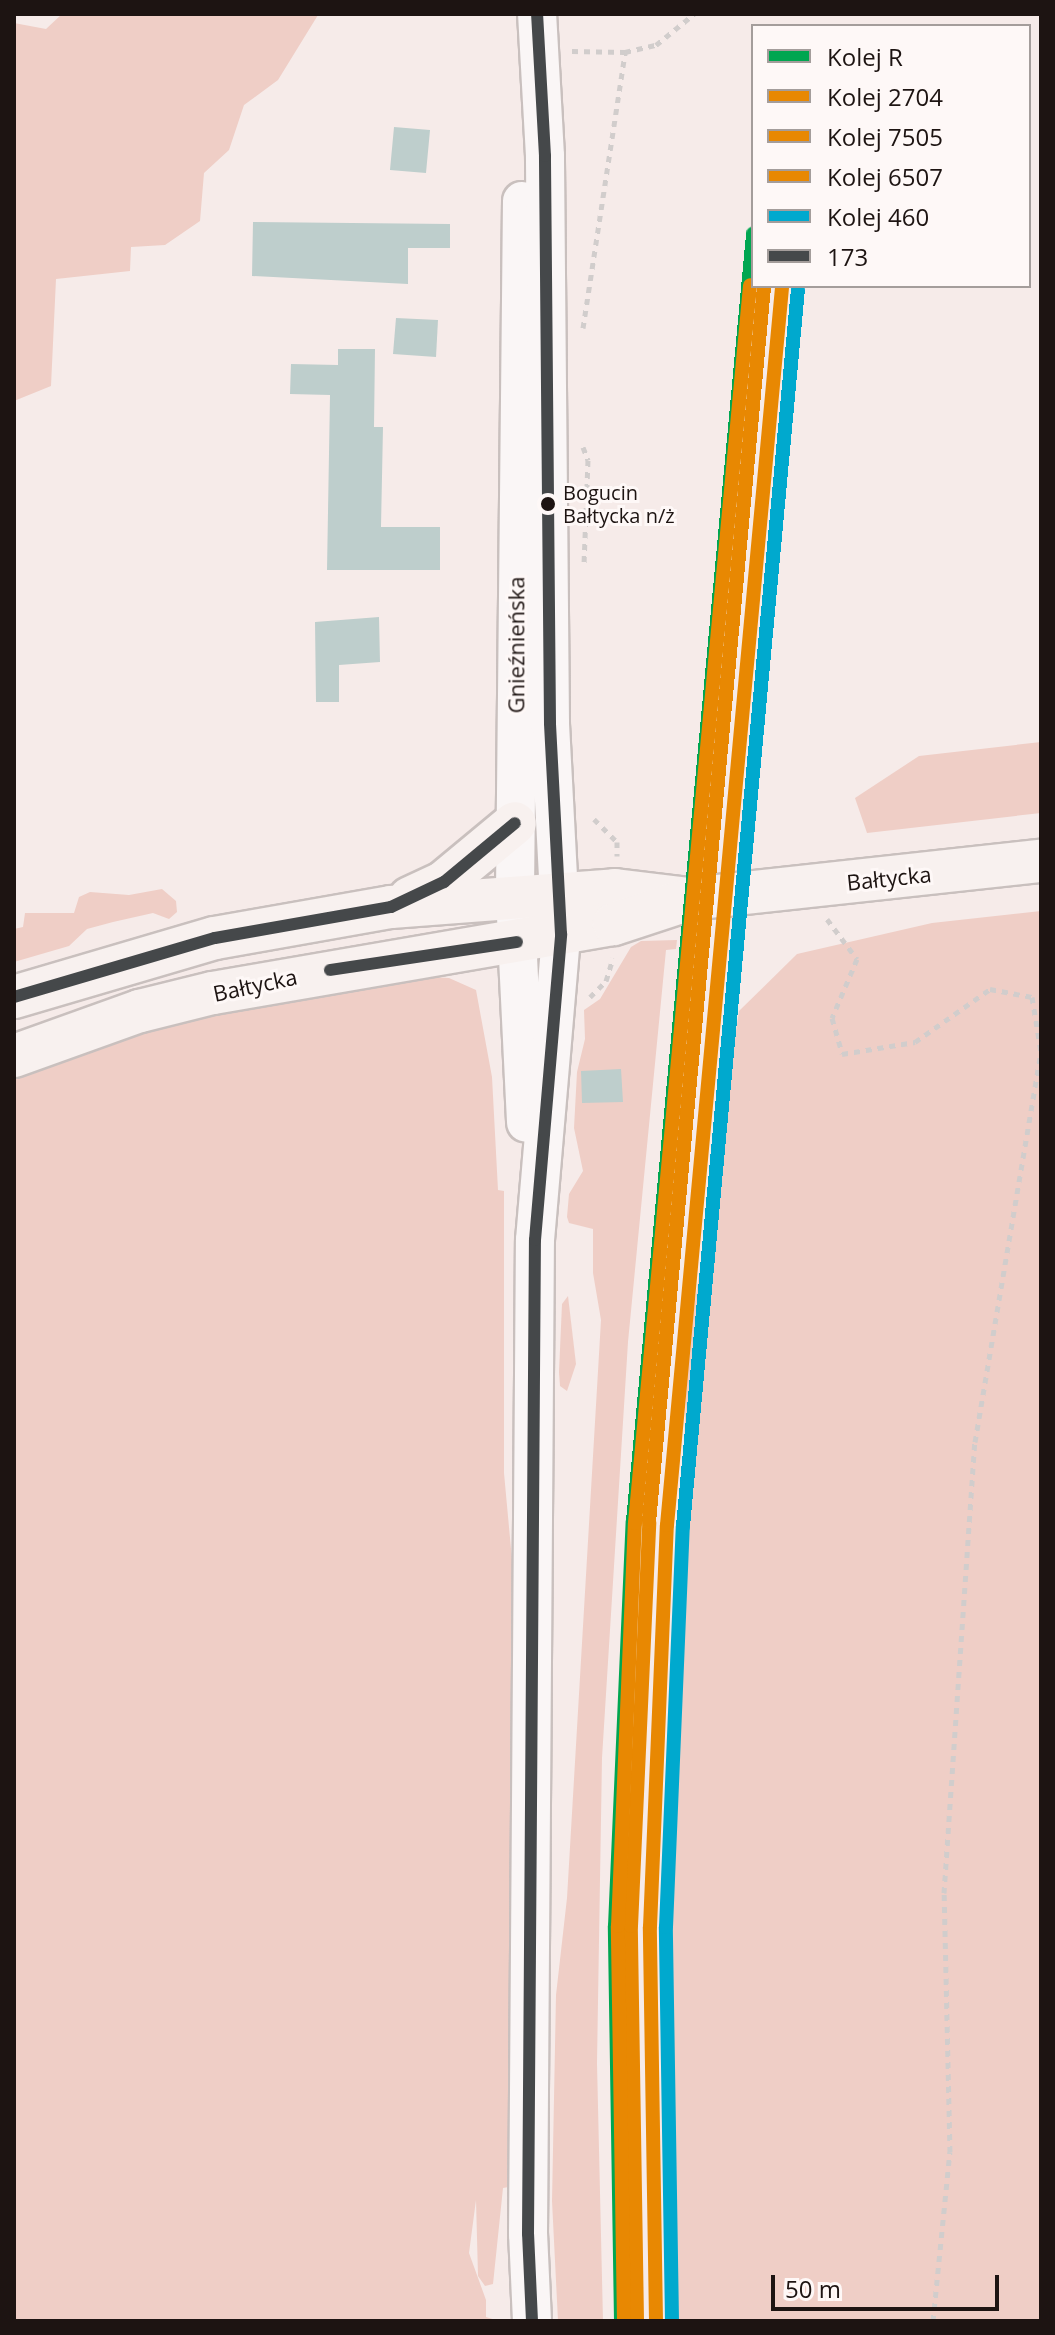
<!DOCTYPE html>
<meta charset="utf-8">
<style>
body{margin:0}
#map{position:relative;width:1055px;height:2335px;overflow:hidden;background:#f6ebe9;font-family:"Open Sans",sans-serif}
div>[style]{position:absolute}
.green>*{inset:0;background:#efcec6}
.building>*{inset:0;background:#bececc}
.path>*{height:5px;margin-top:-2.5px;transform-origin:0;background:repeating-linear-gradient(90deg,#d1cdcc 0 6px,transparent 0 12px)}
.roads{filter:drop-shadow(2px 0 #c9c0be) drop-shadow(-2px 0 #c9c0be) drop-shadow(0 2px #c9c0be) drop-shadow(0 -2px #c9c0be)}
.secondary>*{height:38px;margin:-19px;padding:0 19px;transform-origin:19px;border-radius:19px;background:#faf6f6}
.primary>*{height:42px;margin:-21px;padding:0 21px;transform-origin:21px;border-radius:21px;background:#f8f1ef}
.bus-1>*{height:12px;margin:-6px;padding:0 6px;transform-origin:6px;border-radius:6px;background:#45484a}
.rail-1>*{height:14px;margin:-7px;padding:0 7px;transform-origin:7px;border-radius:7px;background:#00a651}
.rail-2>*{height:14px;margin:-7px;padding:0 7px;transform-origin:7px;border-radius:7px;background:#e88802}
.rail-3>*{height:14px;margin:-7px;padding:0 7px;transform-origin:7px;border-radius:7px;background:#e88802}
.rail-4>*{height:14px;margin:-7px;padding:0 7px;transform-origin:7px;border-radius:7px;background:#e88802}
.rail-5>*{height:14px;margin:-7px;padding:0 7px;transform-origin:7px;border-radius:7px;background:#00a9ce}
.dots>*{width:22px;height:22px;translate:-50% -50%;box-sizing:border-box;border:4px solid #fef8f7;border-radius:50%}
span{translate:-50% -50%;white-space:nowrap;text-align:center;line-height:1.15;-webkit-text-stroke:6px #fef8f7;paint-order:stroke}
.bus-label{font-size:20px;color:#1d1412}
.left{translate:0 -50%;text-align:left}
.street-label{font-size:22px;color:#1d1412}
.frame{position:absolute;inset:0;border:16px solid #1d1412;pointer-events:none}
.legend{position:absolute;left:751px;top:24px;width:280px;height:264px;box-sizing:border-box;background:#fef8f7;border:2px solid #a49d9b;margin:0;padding:10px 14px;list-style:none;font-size:24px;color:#1d1412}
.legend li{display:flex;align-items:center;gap:16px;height:40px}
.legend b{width:40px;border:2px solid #a49d9b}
.scale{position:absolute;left:771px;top:2275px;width:228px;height:36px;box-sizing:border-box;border:4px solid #1d1412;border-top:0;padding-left:10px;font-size:24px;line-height:28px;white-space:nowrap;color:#1d1412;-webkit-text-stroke:6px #fef8f7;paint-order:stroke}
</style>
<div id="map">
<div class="green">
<i style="clip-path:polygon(62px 14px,318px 15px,278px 80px,244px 105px,229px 150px,204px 173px,200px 221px,165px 245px,131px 247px,130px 271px,56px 279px,51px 386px,14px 401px,14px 23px,46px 29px)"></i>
<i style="clip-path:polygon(1041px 742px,1041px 813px,867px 833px,855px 798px,919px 756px)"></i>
<i style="clip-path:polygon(162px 889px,176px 901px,177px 912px,169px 919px,153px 913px,113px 922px,87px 929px,69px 946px,14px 962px,14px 929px,23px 927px,25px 913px,74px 913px,79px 897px,90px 892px,129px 895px)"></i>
<i style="clip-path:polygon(1041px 911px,1041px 2321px,672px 2321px,664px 1924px,688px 1348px,739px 1011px,797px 954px,932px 923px)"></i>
<i style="clip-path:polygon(677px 940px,676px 949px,666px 950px,628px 1342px,602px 1758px,597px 2063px,603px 2321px,558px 2321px,552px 2201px,556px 1995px,567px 1898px,601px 1320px,593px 1273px,593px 1229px,569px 1223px,567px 1217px,569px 1194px,583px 1171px,574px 1128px,577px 1072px,585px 1039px,584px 1010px,600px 999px,631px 947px,641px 941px)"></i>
<i style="clip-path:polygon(412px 976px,449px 978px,476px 990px,492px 1077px,498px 1190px,504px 1191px,504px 1473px,515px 1592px,514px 2186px,503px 2188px,493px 2284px,485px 2286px,478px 2276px,476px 2200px,469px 2253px,486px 2300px,486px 2317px,499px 2321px,14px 2321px,14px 1075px,180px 1017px)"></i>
<i style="clip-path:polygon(568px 1296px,576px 1364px,567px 1391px,560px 1386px,559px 1372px,562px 1304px)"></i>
</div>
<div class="building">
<i style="clip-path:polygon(394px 127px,430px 130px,426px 173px,390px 170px)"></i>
<i style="clip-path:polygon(253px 222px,450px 224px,450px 248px,408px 248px,408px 284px,252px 276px)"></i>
<i style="clip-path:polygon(396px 318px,438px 320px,436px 357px,393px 354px)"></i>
<i style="clip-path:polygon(338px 349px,375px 349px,374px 427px,383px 427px,381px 527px,440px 527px,440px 570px,327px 570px,330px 395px,290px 394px,291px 364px,338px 365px)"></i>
<i style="clip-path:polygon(379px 617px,380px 662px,339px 665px,339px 702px,316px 702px,315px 622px)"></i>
<i style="clip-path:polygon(621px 1069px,623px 1102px,582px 1103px,581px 1071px)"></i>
</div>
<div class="path">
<i style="left:572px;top:51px;width:53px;rotate:1.1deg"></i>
<i style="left:625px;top:52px;width:32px;rotate:-13deg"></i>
<i style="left:656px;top:45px;width:49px;rotate:-39.2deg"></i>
<i style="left:583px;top:328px;width:279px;rotate:-81.3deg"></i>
<i style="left:583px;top:447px;width:14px;rotate:69deg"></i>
<i style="left:588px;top:460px;width:104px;rotate:92.2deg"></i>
<i style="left:594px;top:819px;width:33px;rotate:45deg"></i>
<i style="left:617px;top:842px;width:14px;rotate:90deg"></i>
<i style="left:827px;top:919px;width:50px;rotate:53.1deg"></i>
<i style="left:857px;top:959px;width:64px;rotate:113deg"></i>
<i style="left:832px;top:1018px;width:37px;rotate:74deg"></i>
<i style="left:842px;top:1054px;width:74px;rotate:-9.3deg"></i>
<i style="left:915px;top:1042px;width:92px;rotate:-35.2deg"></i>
<i style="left:990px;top:989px;width:43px;rotate:10.8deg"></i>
<i style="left:1032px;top:997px;width:56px;rotate:80.7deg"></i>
<i style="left:590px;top:997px;width:23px;rotate:-45deg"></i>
<i style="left:606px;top:981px;width:24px;rotate:-73deg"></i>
<i style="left:933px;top:2321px;width:170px;rotate:-84.3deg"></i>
<i style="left:950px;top:2152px;width:259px;rotate:-91.3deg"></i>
<i style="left:944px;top:1893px;width:452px;rotate:-86.1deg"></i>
<i style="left:975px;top:1442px;width:395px;rotate:-80.4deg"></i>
</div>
<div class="roads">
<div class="secondary">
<i style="left:522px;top:201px;width:695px;rotate:90.58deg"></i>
<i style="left:515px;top:896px;width:227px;rotate:87.2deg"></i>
<i style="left:532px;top:2321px;width:87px;rotate:-92.6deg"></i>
<i style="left:528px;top:2234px;width:994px;rotate:-89.6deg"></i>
<i style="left:535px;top:1240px;width:307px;rotate:-85.1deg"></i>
<i style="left:561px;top:934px;width:211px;rotate:-93deg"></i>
<i style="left:550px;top:723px;width:567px;rotate:-90.51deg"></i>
<i style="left:545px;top:156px;width:142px;rotate:-93.2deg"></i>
</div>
<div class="primary">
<i style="left:410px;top:898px;width:38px;rotate:-25deg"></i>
<i style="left:444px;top:882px;width:92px;rotate:-39.7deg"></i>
<i style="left:14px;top:997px;width:209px;rotate:-16.4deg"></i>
<i style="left:215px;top:938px;width:179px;rotate:-10deg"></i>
<i style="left:391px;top:907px;width:225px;rotate:-4.3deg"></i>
<i style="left:615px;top:890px;width:75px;rotate:6.9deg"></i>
<i style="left:689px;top:899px;width:354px;rotate:-6.2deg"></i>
<i style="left:14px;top:1056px;width:134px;rotate:-19.7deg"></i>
<i style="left:140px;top:1011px;width:75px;rotate:-13.9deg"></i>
<i style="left:213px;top:993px;width:407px;rotate:-9.8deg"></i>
<i style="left:614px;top:924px;width:71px;rotate:-18.2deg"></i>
</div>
</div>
<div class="bus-1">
<i style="left:330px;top:970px;width:189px;rotate:-8.5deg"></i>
<i style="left:14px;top:997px;width:209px;rotate:-16.4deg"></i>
<i style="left:215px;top:938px;width:179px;rotate:-10deg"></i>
<i style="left:391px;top:907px;width:59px;rotate:-25.3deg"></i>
<i style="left:444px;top:882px;width:92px;rotate:-39.7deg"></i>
<i style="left:532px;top:2321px;width:87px;rotate:-92.6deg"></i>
<i style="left:528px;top:2234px;width:994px;rotate:-89.6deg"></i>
<i style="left:535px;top:1240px;width:307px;rotate:-85.1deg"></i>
<i style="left:561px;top:934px;width:211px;rotate:-93deg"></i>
<i style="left:550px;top:723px;width:567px;rotate:-90.51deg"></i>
<i style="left:545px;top:156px;width:142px;rotate:-93.2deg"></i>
</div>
<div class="rail-1">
<i style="left:621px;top:2321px;width:395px;rotate:-90.9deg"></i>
<i style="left:615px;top:1926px;width:405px;rotate:-87.5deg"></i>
<i style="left:633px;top:1521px;width:1293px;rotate:-84.67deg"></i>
</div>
<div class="rail-2">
<i style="left:637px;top:2321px;width:395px;rotate:-90.9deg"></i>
<i style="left:631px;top:1926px;width:404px;rotate:-87.4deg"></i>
<i style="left:649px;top:1522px;width:1241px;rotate:-84.68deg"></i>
</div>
<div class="rail-3">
<i style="left:656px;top:2321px;width:394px;rotate:-90.9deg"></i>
<i style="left:650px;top:1927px;width:402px;rotate:-87.6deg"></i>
<i style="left:667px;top:1525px;width:1243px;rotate:-84.69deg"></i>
</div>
<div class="rail-4">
<i style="left:624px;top:2321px;width:395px;rotate:-90.9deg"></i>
<i style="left:618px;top:1926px;width:403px;rotate:-87.6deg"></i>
<i style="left:635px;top:1523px;width:1243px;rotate:-84.69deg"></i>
</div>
<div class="rail-5">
<i style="left:672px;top:2321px;width:394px;rotate:-90.9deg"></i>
<i style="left:666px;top:1927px;width:401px;rotate:-87.6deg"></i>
<i style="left:683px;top:1526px;width:1242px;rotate:-84.69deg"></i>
</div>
<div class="dots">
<i style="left:548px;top:504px;background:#1d1412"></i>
</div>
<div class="bus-label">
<span class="left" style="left:563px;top:504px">Bogucin<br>Bałtycka n/ż</span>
</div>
<div class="street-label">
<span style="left:516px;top:645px;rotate:-90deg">Gnieźnieńska</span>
<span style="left:889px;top:878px;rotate:-6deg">Bałtycka</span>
<span style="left:255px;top:985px;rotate:-12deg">Bałtycka</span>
</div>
<div class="frame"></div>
<ul class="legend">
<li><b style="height:10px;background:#00a651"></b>Kolej R</li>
<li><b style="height:10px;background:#e88802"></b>Kolej 2704</li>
<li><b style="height:10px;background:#e88802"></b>Kolej 7505</li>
<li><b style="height:10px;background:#e88802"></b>Kolej 6507</li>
<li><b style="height:10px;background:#00a9ce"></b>Kolej 460</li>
<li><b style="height:10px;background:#45484a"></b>173</li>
</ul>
<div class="scale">50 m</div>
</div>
